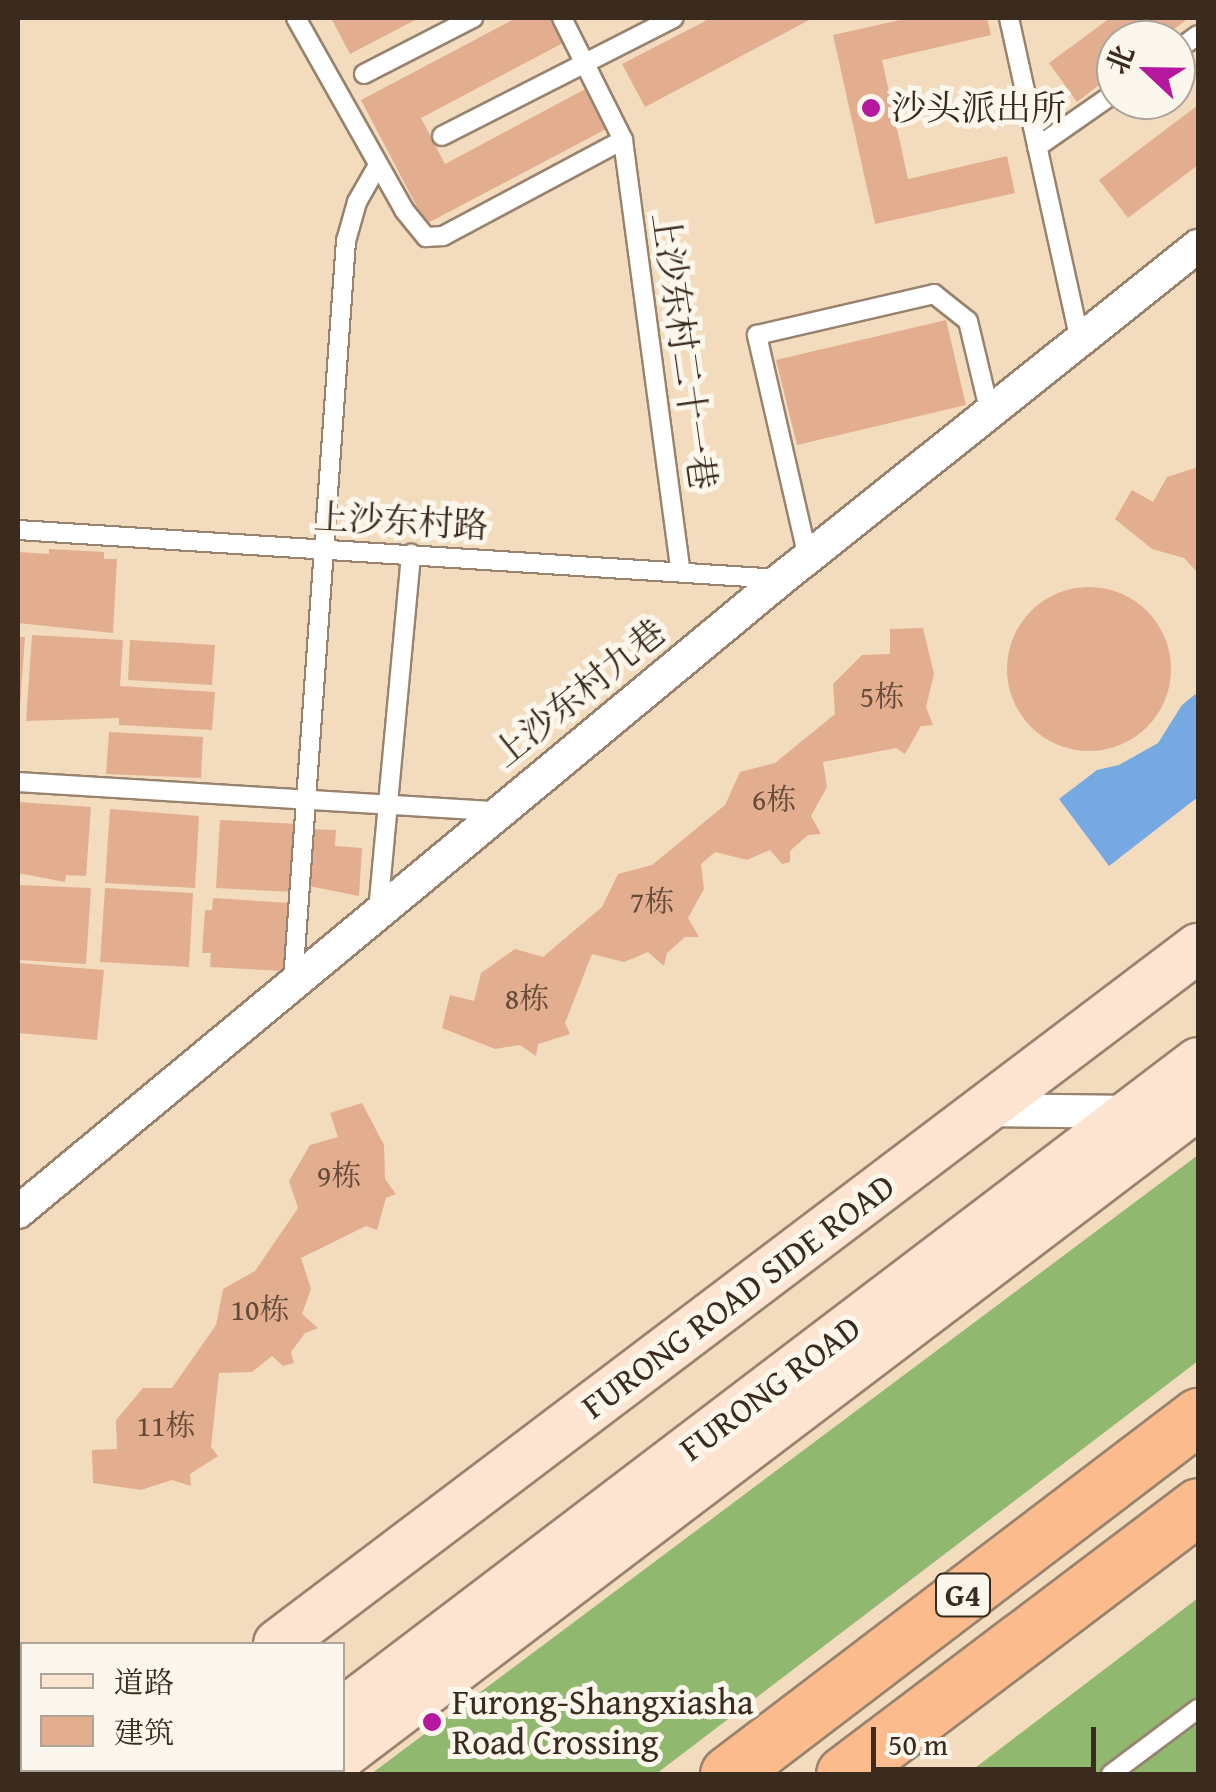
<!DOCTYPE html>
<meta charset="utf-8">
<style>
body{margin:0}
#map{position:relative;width:1216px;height:1792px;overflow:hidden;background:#f3dcbe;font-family:"Gentium Book Plus","Noto Serif SC",serif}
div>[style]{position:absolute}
.forest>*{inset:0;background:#90b86e}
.water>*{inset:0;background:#76a9e2}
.building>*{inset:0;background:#e2ae8f}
.round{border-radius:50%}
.roads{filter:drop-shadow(2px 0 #97836e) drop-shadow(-2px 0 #97836e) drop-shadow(0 2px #97836e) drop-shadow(0 -2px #97836e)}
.lane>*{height:18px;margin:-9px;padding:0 9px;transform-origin:9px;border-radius:9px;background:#fff}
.street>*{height:32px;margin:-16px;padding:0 16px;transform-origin:16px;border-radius:16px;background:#fff}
.secondary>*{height:48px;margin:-24px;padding:0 24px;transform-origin:24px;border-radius:24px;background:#fde4d1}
.highway>*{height:55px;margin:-27.5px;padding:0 27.5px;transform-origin:27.5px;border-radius:27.5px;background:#fbbb8c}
.dots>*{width:28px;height:28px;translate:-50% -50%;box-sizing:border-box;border:5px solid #fbf7ec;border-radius:50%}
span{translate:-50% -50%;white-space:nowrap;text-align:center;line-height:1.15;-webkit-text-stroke:10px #fbf7ec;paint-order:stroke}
.number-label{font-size:30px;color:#654b3a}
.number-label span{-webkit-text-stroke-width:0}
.shield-label span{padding:2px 8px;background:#fbf7ec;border:2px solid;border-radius:8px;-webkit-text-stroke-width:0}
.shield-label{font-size:32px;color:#3b2a1e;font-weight:700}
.poi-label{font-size:35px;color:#3b2a1e}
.left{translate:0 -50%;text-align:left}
.street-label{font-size:35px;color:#3b2a1e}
.frame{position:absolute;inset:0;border:20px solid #3b2a1e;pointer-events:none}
.legend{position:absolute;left:20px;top:1642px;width:325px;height:130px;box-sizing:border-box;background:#fbf7ec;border:2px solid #aea59a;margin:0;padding:12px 18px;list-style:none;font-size:30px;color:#3b2a1e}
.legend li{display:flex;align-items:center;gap:20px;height:50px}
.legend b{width:50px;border:2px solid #aea59a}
.north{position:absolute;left:1096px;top:20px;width:100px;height:100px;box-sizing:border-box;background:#fbf7ec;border:2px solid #aea59a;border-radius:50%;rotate:292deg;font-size:28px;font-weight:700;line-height:40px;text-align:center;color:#3b2a1e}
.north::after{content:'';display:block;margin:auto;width:35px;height:45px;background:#b5179e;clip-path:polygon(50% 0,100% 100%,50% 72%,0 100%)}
.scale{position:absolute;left:871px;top:1727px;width:225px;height:45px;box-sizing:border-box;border:5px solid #3b2a1e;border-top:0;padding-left:12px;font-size:30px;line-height:35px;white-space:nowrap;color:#3b2a1e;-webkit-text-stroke:8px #fbf7ec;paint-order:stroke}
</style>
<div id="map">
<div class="forest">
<i style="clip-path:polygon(1198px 1155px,1198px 1361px,656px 1774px,371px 1774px)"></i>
<i style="clip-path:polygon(1198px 1598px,1198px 1774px,967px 1774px)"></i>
</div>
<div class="water">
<i style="clip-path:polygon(1198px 692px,1198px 797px,1109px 866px,1059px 799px,1097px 770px,1119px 765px,1158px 743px,1182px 705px)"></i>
</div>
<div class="building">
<i style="clip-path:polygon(331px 18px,419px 18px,350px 54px)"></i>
<i style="clip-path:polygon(516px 18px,552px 18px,565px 42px,421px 118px,445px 164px,589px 87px,610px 127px,426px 224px,361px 100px)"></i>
<i style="clip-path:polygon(711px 18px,813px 18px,645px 107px,622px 64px)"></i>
<i style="clip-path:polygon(909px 18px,987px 18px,991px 35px,882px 60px,908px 179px,1007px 156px,1015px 193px,875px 224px,833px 35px)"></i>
<i style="clip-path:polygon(1110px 18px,1189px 18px,1159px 40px,1116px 40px,1116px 72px,1077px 102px,1049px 63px)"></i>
<i style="clip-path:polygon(1198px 105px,1198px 165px,1128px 218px,1099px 180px)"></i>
<i style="clip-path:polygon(946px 320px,966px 405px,797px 445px,776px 360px)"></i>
<i style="clip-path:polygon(1198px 467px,1198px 571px,1197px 572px,1184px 558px,1152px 549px,1115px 519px,1132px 490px,1153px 502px,1167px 477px)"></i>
<i style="clip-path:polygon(49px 549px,104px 552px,104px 559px,117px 559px,113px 633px,18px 623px,18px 552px,49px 554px)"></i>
<i class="round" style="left:1007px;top:587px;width:164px;height:164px"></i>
<i style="clip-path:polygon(923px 628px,934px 674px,926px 707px,933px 725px,921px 726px,905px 754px,896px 748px,823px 762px,827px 787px,811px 816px,821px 834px,808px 835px,790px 851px,790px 862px,782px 864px,770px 850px,747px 860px,715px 852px,701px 864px,704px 889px,688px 918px,699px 937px,685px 937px,667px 953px,664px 966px,648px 952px,624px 962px,592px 954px,565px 1023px,570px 1034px,538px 1044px,536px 1056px,520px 1045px,495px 1049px,442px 1028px,450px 995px,474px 1001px,481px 973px,515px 949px,543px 957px,602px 907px,618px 874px,652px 865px,725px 805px,740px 772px,775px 763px,835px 714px,833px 684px,862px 655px,890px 654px,890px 629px)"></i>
<i style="clip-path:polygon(32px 635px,123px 640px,120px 686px,215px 692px,212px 730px,119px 725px,119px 718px,26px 721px)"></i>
<i style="clip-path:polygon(18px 637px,25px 637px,20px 706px,18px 706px)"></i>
<i style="clip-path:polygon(130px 640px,215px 645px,212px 685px,128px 680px)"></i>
<i style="clip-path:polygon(109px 732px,203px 737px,201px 778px,106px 774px)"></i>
<i style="clip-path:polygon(18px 802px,91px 807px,86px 876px,66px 875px,65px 882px,18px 873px)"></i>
<i style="clip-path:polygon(110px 809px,199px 816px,195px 888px,105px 883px)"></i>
<i style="clip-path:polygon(220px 820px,299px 824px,295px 892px,216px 888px)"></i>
<i style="clip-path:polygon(311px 829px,336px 830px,335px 846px,362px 848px,359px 896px,309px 886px)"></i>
<i style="clip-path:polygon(18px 885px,91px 888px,86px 964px,18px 960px)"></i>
<i style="clip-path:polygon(105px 888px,193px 893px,189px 967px,100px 962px)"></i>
<i style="clip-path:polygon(213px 898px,289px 903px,284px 971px,210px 967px,211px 953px,202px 953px,205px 910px,212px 910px)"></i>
<i style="clip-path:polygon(18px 963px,104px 970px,97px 1040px,18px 1033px)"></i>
<i style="clip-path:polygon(362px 1103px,384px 1145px,385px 1179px,396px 1194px,386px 1198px,377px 1230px,366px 1226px,301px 1258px,311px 1289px,302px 1314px,318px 1328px,305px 1333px,291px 1352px,294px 1363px,283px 1366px,272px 1356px,252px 1372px,219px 1373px,211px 1447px,218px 1456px,190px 1474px,191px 1486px,172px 1480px,141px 1490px,93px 1483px,92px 1450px,117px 1449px,116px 1420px,143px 1388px,172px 1388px,216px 1325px,223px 1289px,255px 1271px,298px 1208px,289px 1181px,310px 1145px,338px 1137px,330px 1113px)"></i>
</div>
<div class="roads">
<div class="lane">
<i style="left:296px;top:18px;width:220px;rotate:60.6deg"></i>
<i style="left:404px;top:210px;width:35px;rotate:51deg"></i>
<i style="left:426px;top:237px;width:17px;rotate:-3deg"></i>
<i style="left:443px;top:236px;width:204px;rotate:-28.1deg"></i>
<i style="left:562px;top:18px;width:136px;rotate:63.4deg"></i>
<i style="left:623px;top:140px;width:434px;rotate:82.4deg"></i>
<i style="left:1009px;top:18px;width:331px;rotate:77.6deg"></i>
<i style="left:1176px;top:51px;width:27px;rotate:-36deg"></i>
<i style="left:364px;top:74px;width:123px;rotate:-27.2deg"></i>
<i style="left:442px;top:136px;width:260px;rotate:-27deg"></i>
<i style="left:1037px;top:147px;width:96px;rotate:-34.8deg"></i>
<i style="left:18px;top:530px;width:764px;rotate:3.68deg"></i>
<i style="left:808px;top:558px;width:229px;rotate:-102.9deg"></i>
<i style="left:757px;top:335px;width:182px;rotate:-13deg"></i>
<i style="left:934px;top:294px;width:43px;rotate:38.5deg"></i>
<i style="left:968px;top:321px;width:95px;rotate:76.6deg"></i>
<i style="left:18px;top:782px;width:482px;rotate:3.5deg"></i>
<i style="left:378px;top:911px;width:359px;rotate:-84.7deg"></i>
<i style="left:293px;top:982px;width:743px;rotate:-85.91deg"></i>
<i style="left:346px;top:241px;width:41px;rotate:-74.2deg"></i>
<i style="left:357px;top:202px;width:43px;rotate:-60.4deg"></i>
<i style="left:1111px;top:1774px;width:109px;rotate:-36.8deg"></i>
</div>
<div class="street">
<i style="left:984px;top:1110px;width:150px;rotate:0.8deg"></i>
<i style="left:18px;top:1212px;width:991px;rotate:-39.68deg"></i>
<i style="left:781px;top:579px;width:534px;rotate:-38.61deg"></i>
<i style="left:18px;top:1694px;width:9px;rotate:63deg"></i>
<i style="left:62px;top:1770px;width:5px;rotate:53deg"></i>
</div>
<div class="secondary">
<i style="left:278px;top:1644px;width:1154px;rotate:-37.11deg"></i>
<i style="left:342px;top:1713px;width:1075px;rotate:-37.25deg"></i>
<i style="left:342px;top:1755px;width:1075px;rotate:-37.21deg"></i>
<i style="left:107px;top:1774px;width:7px;rotate:-34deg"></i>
<i style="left:262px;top:1774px;width:8px;rotate:-30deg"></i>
</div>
<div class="highway">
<i style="left:728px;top:1774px;width:591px;rotate:-37.3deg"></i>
<i style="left:844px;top:1774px;width:444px;rotate:-37.1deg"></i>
</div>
</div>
<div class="dots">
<i style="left:871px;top:108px;background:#b5179e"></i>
<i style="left:432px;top:1722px;background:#b5179e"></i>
</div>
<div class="number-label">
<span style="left:882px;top:696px">5栋</span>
<span style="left:774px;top:799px">6栋</span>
<span style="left:652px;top:901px">7栋</span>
<span style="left:527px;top:998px">8栋</span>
<span style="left:339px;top:1175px">9栋</span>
<span style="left:260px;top:1309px">10栋</span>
<span style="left:166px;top:1425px">11栋</span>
</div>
<div class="shield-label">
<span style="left:963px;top:1595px">G4</span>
</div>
<div class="poi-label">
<span class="left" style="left:891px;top:108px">沙头派出所</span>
<span class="left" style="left:452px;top:1722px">Furong-Shangxiasha<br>Road Crossing</span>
</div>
<div class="street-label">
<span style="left:684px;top:351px;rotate:82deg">上沙东村二十一巷</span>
<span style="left:401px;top:521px;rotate:3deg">上沙东村路</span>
<span style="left:579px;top:693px;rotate:-39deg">上沙东村九巷</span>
<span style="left:738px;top:1296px;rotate:-37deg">FURONG ROAD SIDE ROAD</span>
<span style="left:770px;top:1388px;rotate:-37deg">FURONG ROAD</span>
</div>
<div class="frame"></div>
<ul class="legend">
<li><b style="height:12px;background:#fde4d1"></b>道路</li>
<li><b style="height:28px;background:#e2ae8f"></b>建筑</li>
</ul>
<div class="north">北</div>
<div class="scale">50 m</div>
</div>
